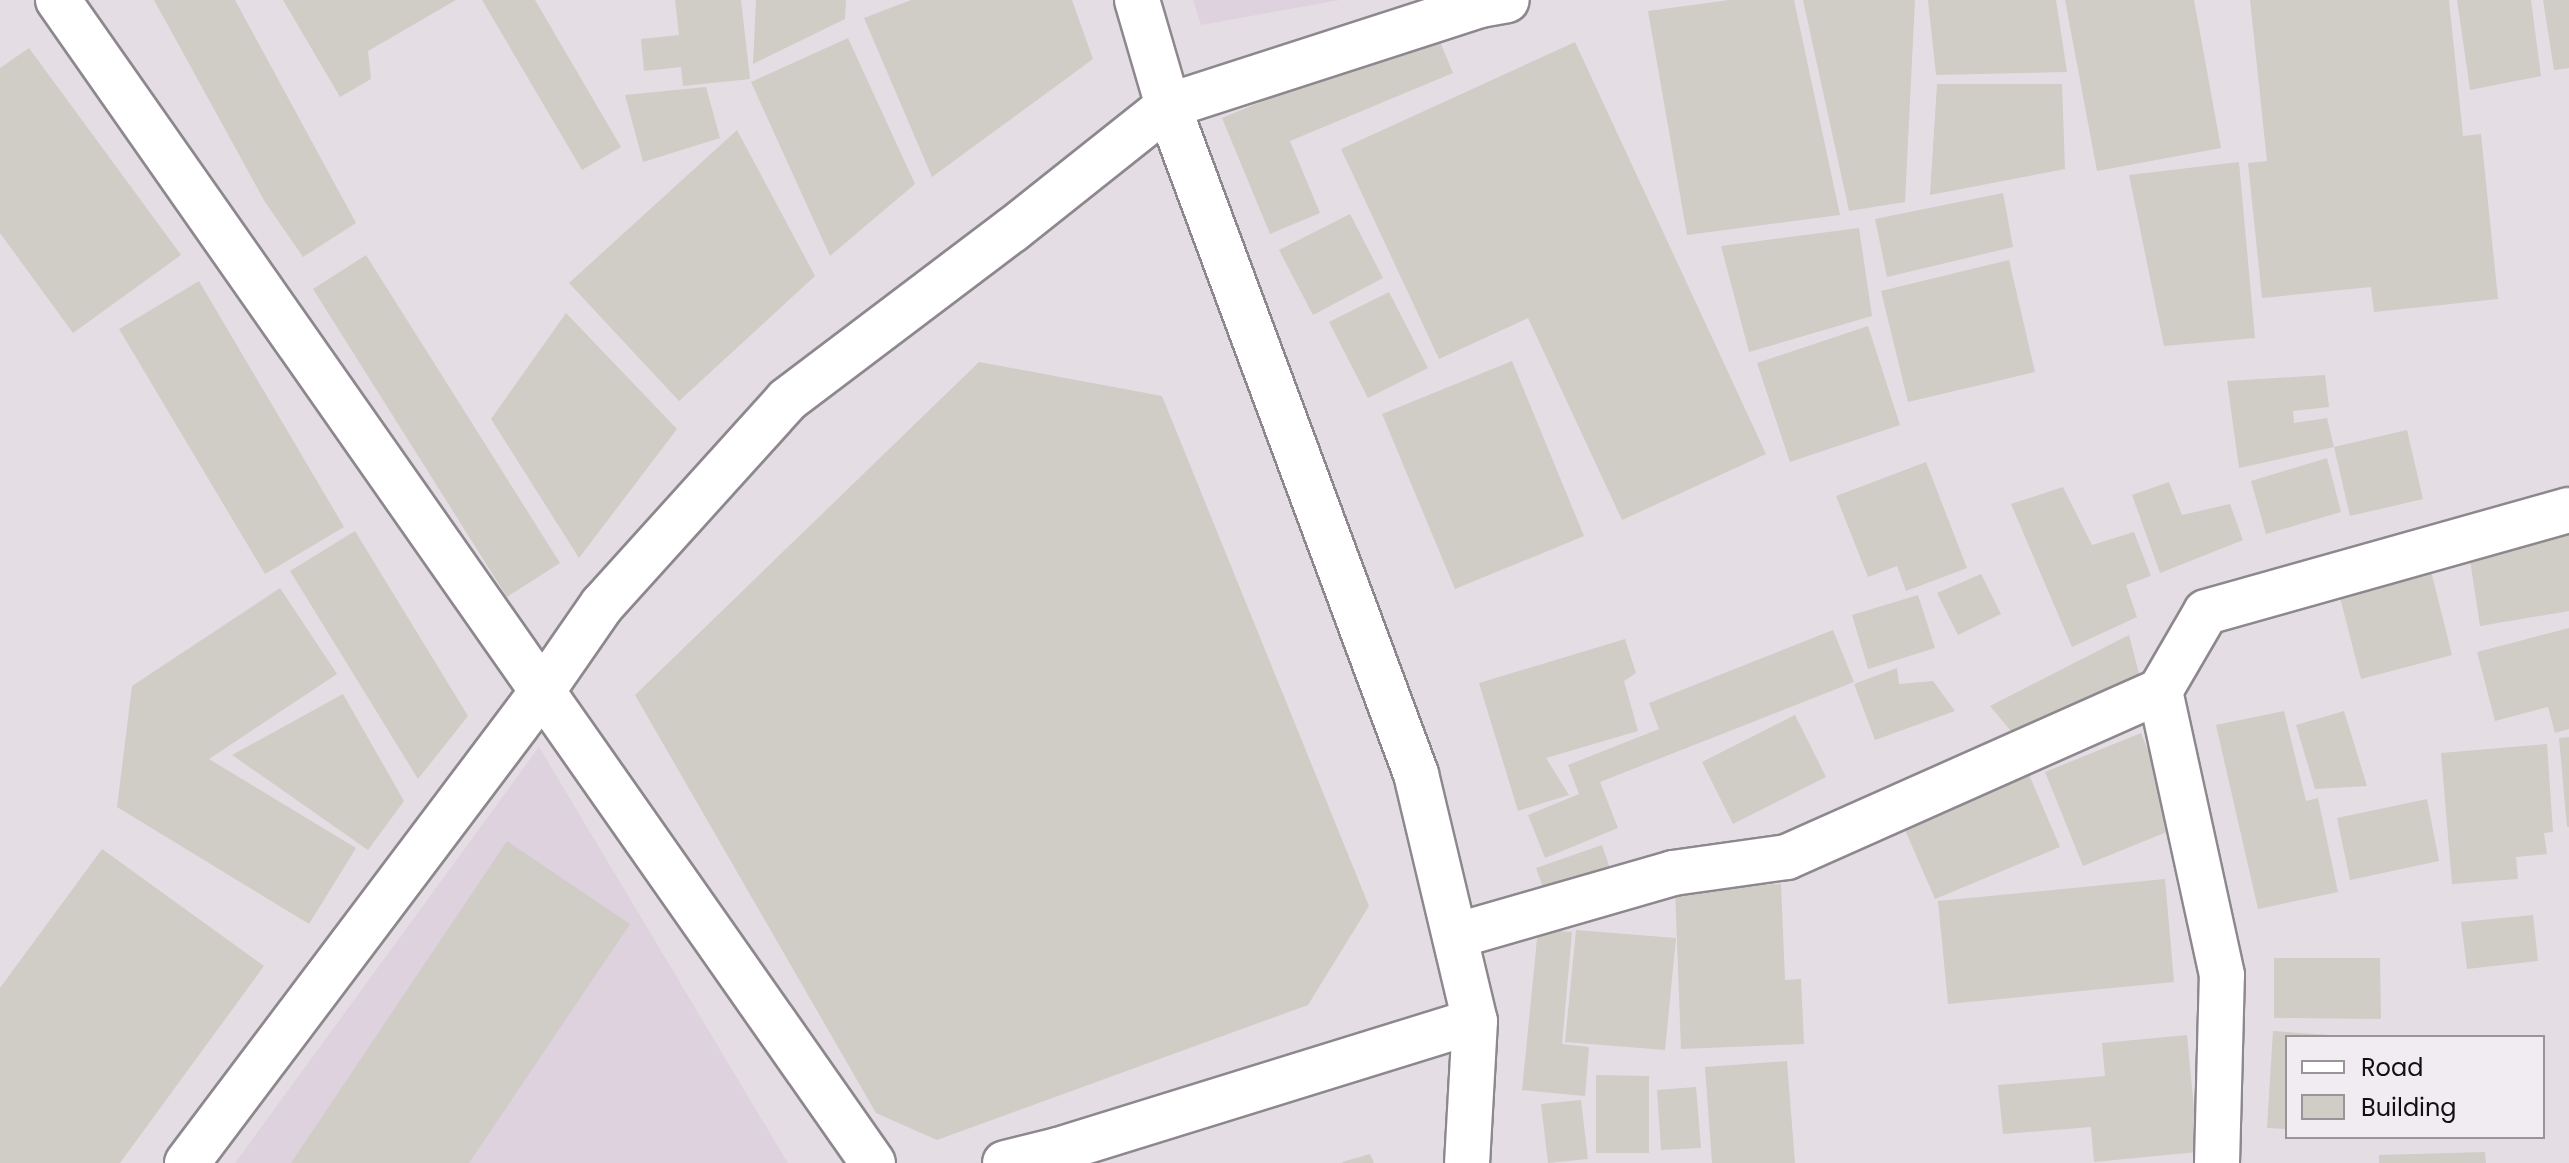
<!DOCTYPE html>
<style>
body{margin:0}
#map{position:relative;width:2569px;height:1163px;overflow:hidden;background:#e4dee4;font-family:Poppins,sans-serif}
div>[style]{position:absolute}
.built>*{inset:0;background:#ddd2de}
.building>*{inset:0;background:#d0ccc6}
.roads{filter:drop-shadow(2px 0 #8e888e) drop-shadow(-2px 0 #8e888e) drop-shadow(0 2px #8e888e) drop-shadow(0 -2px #8e888e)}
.minor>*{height:44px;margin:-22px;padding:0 22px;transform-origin:22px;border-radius:22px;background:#fff}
.tertiary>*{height:44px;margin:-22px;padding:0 22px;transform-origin:22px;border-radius:22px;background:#fff}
span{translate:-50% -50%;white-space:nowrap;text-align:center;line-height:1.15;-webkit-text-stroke:6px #f1ecf1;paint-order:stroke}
.legend{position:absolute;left:2285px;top:1035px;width:260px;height:104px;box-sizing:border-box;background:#f1ecf1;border:2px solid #989498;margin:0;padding:10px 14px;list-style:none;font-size:24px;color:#121012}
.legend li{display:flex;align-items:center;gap:16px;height:40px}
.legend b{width:40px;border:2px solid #989498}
</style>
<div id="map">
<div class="built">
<i style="clip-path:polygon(1193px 0,1340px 0,1201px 25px)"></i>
<i style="clip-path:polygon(539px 747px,788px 1163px,235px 1163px)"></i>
</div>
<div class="building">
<i style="clip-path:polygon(154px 0,235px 0,356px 223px,303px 257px,265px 202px)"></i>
<i style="clip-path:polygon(283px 0,456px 0,368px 51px,371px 79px,340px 97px)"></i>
<i style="clip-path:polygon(482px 0,535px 0,621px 147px,582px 170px)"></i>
<i style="clip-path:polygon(675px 0,741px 0,750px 79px,683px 86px,681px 67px,644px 71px,641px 39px,679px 35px)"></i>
<i style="clip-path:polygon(756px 0,846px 0,845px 19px,753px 64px)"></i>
<i style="clip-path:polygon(911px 0,1072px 0,1093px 59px,932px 177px,864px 18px)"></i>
<i style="clip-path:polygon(1729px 0,1794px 0,1840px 215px,1687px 235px,1648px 11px)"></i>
<i style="clip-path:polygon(1803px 0,1915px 0,1905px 202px,1849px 211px)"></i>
<i style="clip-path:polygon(1928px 0,2056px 0,2067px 72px,1936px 75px)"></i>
<i style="clip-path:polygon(2065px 0,2194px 0,2221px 148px,2097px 171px)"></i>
<i style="clip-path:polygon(2250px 0,2449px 0,2463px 136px,2481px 134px,2498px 299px,2374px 312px,2371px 287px,2262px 298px,2248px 163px,2267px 161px)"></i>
<i style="clip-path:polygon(2457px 0,2531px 0,2541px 76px,2470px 90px)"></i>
<i style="clip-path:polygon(2543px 0,2569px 0,2569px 68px,2554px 70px)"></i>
<i style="clip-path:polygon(1435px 30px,1453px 73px,1290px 141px,1320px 213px,1270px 234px,1222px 118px)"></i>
<i style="clip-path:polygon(848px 38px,915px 184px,830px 256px,751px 82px)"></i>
<i style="clip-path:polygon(1575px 42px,1766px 454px,1622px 520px,1528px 318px,1439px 359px,1341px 149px)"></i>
<i style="clip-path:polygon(29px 48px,181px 255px,73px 333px,0 233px,0 68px)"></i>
<i style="clip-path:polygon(1937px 84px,2062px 84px,2065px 169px,1930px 195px)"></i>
<i style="clip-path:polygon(706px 87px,720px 138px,643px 162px,625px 95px)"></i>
<i style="clip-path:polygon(737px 130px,815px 276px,679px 401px,569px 283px)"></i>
<i style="clip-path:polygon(2239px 162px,2255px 338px,2164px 346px,2129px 175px)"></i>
<i style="clip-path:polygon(2003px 193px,2013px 247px,1887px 277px,1875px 219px)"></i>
<i style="clip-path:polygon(1350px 214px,1383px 278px,1313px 315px,1279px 250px)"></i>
<i style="clip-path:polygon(1859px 228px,1872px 316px,1749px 352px,1721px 246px)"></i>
<i style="clip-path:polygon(366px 255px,560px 563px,507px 597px,313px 289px)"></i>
<i style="clip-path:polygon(2009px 260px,2035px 372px,1908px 402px,1881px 291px)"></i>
<i style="clip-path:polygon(199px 281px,344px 527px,265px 574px,119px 329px)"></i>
<i style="clip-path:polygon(1389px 292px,1428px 368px,1368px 398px,1329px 322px)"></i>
<i style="clip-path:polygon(566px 313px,677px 429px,579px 558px,491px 419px)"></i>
<i style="clip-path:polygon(1868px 326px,1900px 425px,1790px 462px,1757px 363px)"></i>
<i style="clip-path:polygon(1512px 361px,1584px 536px,1455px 589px,1382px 414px)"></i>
<i style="clip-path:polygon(979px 362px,1162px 396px,1369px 906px,1308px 1005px,937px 1140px,876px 1113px,635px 695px)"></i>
<i style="clip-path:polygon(2325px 375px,2329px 407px,2293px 411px,2294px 423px,2327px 418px,2334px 447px,2239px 468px,2227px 381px)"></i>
<i style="clip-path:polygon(2407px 430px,2423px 499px,2350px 516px,2334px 447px)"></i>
<i style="clip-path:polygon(2327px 458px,2341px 512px,2266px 534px,2251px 481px)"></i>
<i style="clip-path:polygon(1926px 462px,1967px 568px,1906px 591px,1897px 566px,1868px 577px,1836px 496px)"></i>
<i style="clip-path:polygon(2169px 482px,2182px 515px,2230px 504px,2243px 540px,2160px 573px,2132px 495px)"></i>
<i style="clip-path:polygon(2063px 487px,2092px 545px,2134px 532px,2151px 576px,2126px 585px,2137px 617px,2072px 647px,2011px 504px)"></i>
<i style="clip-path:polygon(355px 531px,468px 716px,418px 779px,290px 571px)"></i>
<i style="clip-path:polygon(2569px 531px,2569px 611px,2480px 626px,2468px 547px)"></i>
<i style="clip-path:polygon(2430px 567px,2452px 655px,2361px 679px,2338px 590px)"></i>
<i style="clip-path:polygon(1981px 574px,2001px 614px,1958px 635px,1937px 593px)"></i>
<i style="clip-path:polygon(280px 588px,337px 674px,209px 759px,356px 848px,309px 924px,117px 807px,132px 686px)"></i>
<i style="clip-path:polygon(1918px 595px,1935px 648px,1868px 669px,1852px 615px)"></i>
<i style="clip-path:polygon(2569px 628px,2569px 729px,2555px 733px,2548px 707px,2495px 721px,2477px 652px)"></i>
<i style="clip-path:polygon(1833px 630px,1854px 682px,1600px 782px,1618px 828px,1545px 858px,1528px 815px,1579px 794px,1568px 765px,1659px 729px,1649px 703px)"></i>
<i style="clip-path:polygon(2129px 635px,2143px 689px,2020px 742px,1990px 706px)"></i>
<i style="clip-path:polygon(1625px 639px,1636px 673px,1624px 681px,1638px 731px,1546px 758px,1569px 795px,1518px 811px,1479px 683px)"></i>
<i style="clip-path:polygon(1897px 668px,1899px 684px,1933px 681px,1955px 711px,1875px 740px,1854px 684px)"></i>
<i style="clip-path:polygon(343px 694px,404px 801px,368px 850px,232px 755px)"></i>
<i style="clip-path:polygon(2284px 711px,2306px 801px,2318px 798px,2338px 892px,2258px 909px,2216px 725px)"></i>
<i style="clip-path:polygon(2344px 711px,2367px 786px,2315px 789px,2296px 725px)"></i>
<i style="clip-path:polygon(1795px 715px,1826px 777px,1733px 824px,1702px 762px)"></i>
<i style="clip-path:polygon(2141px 733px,2179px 827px,2083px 866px,2045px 772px)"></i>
<i style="clip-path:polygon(2569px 737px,2569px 827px,2567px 827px,2559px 738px)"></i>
<i style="clip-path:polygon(2547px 744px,2553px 832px,2544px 833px,2547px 854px,2516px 857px,2518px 879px,2452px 884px,2441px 753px)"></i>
<i style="clip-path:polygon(2027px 770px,2060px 847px,1935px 899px,1902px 823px)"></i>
<i style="clip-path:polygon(2427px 799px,2439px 861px,2350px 880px,2337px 818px)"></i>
<i style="clip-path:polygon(507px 841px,630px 924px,469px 1163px,291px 1163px)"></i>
<i style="clip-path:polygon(1602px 845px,1614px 880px,1549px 904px,1536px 868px)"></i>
<i style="clip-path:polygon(102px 849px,264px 966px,120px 1163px,0 1163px,0 988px)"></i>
<i style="clip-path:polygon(2165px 879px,2174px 982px,1948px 1004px,1938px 901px)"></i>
<i style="clip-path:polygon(1781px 884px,1785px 980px,1801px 979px,1804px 1044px,1681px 1049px,1675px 889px)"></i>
<i style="clip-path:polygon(2533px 915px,2538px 961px,2467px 969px,2461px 922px)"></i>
<i style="clip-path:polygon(1538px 929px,1572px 932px,1562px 1044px,1589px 1047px,1585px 1096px,1522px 1090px)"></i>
<i style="clip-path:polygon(1576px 930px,1676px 938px,1665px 1050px,1565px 1042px)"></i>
<i style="clip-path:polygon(2274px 958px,2380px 958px,2381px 1019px,2274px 1018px)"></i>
<i style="clip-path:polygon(2273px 1031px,2330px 1035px,2287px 1037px,2287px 1129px,2267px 1128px)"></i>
<i style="clip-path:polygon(2187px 1035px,2198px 1152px,2094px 1162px,2091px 1127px,2003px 1134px,1998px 1085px,2105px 1076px,2102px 1043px)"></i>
<i style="clip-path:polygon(1787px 1061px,1795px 1163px,1712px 1163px,1705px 1067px)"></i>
<i style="clip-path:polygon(1596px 1075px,1649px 1076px,1649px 1153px,1596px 1153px)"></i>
<i style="clip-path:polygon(1696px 1087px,1701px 1148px,1661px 1150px,1657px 1090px)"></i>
<i style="clip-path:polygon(1581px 1100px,1588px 1159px,1548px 1163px,1541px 1104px)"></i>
<i style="clip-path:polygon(2485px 1152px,2486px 1163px,2379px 1163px,2379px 1155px)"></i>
<i style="clip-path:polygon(1370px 1154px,1374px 1163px,1343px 1163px,1342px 1162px)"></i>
</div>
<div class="roads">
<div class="minor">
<i style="left:58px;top:0;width:1420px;rotate:54.98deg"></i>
<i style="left:1455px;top:936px;width:227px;rotate:-16.1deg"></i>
<i style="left:1673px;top:873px;width:115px;rotate:-8deg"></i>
<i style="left:1787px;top:857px;width:408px;rotate:-24deg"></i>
<i style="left:187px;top:1163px;width:588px;rotate:-53.01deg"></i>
<i style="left:541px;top:693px;width:107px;rotate:-55.3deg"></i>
<i style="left:602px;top:605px;width:276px;rotate:-47.9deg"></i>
<i style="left:787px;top:400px;width:282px;rotate:-37.1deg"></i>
<i style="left:1012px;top:230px;width:199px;rotate:-38.5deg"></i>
<i style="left:1168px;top:106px;width:328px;rotate:-17.9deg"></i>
<i style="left:1480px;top:5px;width:27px;rotate:-10deg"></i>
<i style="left:1005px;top:1163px;width:55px;rotate:-13.8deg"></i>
<i style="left:1058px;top:1150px;width:436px;rotate:-17.2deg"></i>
<i style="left:2217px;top:1163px;width:188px;rotate:-88.5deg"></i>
<i style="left:2222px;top:975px;width:291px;rotate:-102.3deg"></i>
<i style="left:2160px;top:691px;width:91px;rotate:-59.8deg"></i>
<i style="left:2206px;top:612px;width:377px;rotate:-15.7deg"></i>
</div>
<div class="tertiary">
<i style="left:1137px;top:0;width:110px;rotate:73.7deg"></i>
<i style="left:1168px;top:106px;width:713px;rotate:69.63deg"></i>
<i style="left:1416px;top:774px;width:254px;rotate:76.6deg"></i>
<i style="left:1475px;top:1021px;width:142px;rotate:93.2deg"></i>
</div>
</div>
<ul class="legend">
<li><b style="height:10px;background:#fff"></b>Road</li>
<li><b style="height:22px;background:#d0ccc6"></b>Building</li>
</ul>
</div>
